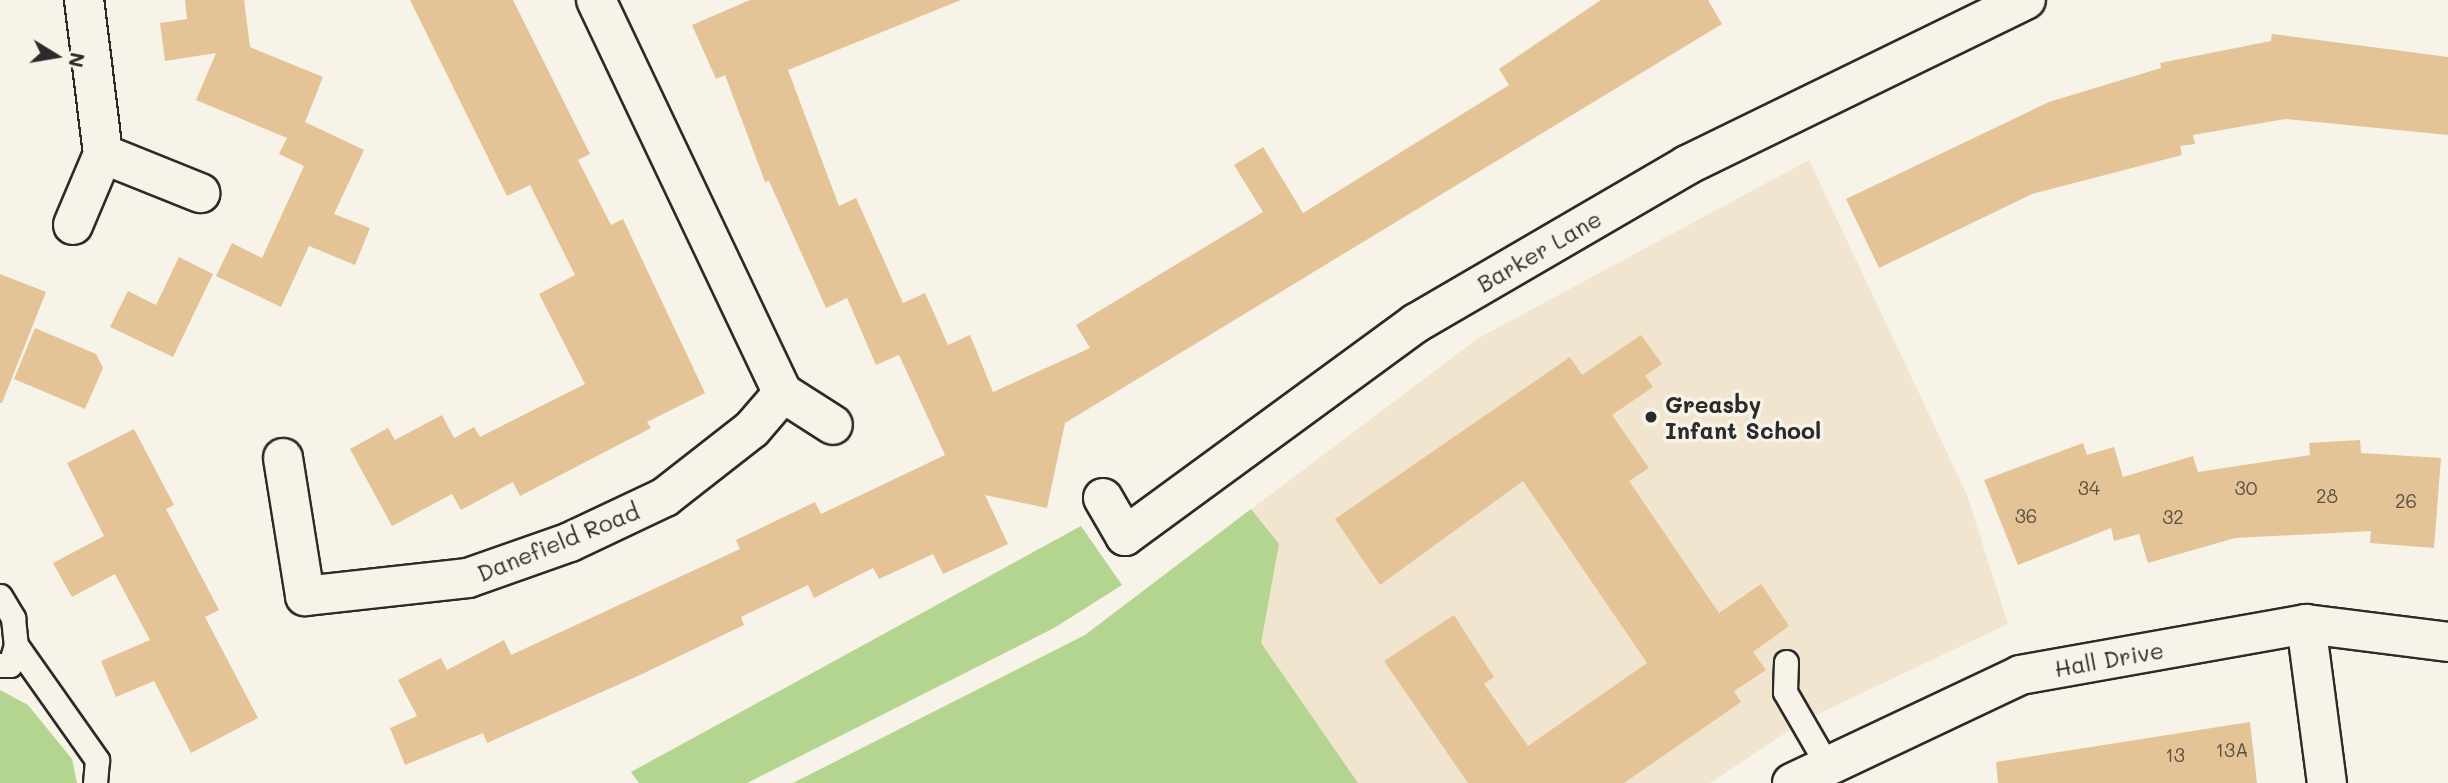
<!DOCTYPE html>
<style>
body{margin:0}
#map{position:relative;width:2448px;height:783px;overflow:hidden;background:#f7f3e8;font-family:Mali,sans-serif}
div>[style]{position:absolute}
.built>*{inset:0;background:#f1e5cf}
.green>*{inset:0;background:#b3d58f}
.building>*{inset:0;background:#e4c496}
.roads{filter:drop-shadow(2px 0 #2b2b2b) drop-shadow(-2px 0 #2b2b2b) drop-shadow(0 2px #2b2b2b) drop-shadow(0 -2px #2b2b2b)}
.service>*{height:23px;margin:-11.5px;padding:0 11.5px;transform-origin:11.5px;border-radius:11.5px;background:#f7f3e8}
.minor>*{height:38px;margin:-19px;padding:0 19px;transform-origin:19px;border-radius:19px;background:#f7f3e8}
.dots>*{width:19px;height:19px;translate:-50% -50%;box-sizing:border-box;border:4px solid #f7f3e8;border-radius:50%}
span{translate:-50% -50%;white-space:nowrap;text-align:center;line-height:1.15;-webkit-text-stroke:7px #f7f3e8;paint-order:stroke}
.number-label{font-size:19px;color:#595146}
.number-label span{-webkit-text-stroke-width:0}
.street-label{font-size:23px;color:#2b2b2b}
.poi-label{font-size:23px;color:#2b2b2b;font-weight:700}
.left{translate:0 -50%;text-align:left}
.north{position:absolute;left:21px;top:21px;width:70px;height:70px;-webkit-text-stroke:5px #f7f3e8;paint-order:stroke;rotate:101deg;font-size:19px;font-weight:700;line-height:28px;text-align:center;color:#2b2b2b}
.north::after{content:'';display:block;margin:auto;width:24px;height:32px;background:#2b2b2b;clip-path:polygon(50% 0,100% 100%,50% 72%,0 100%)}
</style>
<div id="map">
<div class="built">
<i style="clip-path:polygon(1809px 160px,1967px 495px,2008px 624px,1805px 720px,1710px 783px,793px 783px,1085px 635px,1477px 339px)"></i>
</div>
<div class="green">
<i style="clip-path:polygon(1251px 509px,1279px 544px,1261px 643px,1358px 783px,793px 783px,1085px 635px)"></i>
<i style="clip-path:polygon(1081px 526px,1122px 585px,1054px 628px,747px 783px,639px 783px,631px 772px)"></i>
<i style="clip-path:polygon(0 690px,28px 705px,72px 759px,77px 783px,0 783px)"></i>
</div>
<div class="building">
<i style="clip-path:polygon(185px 0,244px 0,250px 47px,323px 77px,305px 122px,364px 150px,334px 214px,370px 228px,355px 265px,309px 246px,281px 307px,216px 276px,232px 243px,262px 258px,304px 166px,279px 154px,287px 138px,196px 100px,216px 53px,165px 61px,160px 23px,187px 19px)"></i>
<i style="clip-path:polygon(410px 0,513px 0,590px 154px,578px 160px,611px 225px,623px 219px,705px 393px,647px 422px,651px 428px,520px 496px,513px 482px,461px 510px,452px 494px,392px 526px,350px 449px,388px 428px,395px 440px,442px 415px,454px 438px,474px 427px,480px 437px,585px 384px,539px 294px,575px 275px,530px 185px,507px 196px)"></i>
<i style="clip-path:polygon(750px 0,961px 0,788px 70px,839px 206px,856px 198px,903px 303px,925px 293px,948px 345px,970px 335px,993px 392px,1090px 348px,1076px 325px,1263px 212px,1234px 165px,1263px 147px,1303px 213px,1509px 85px,1499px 69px,1601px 0,1708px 0,1722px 24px,1065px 423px,1047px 508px,985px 495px,1008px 544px,943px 574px,933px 554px,879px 579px,873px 568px,814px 598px,808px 585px,741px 617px,744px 625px,640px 675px,487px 743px,483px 733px,405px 765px,390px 728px,417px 716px,398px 680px,441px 658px,447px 670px,504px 640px,511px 655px,740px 549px,736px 540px,815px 502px,821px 514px,945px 455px,899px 355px,876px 365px,847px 298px,826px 308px,769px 181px,765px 182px,725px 75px,716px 79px,692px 25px)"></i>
<i style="clip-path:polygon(2272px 34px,2448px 57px,2448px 135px,2285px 119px,2193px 135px,2195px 144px,2180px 146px,2182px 155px,2032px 194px,1879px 268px,1846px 199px,2049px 102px,2161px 68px,2160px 63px,2271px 41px)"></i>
<i style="clip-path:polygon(179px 257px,213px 274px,173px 357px,110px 327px,128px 291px,156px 305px)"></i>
<i style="clip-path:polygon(0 274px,46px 292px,2px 403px,0 403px)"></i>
<i style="clip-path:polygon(35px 328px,96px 354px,103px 368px,85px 409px,14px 379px)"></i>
<i style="clip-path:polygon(1641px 335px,1662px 364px,1645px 376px,1653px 387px,1612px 415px,1649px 468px,1629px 481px,1719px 613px,1761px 584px,1789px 626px,1753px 652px,1766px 670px,1734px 691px,1741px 702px,1624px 783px,1468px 783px,1384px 661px,1454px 615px,1494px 677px,1484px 684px,1528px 746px,1647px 663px,1523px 481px,1380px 585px,1335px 519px,1570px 357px,1582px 375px)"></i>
<i style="clip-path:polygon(134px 429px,174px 505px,166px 509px,219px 610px,205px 617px,258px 718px,191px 753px,154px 681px,116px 697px,101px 661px,150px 640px,115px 574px,72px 597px,53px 563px,104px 536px,67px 463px)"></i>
<i style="clip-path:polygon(2360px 440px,2361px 453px,2441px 458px,2434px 548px,2370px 543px,2371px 531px,2235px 538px,2148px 563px,2139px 534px,2114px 541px,2111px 528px,2018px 565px,1984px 480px,2083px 443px,2087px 455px,2114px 447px,2123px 477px,2193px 456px,2198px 472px,2310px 455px,2309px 443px)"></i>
<i style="clip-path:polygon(2250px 722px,2257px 783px,1998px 783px,1996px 762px)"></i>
</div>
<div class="roads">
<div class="service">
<i style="left:0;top:596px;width:26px;rotate:59deg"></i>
<i style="left:13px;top:618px;width:27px;rotate:84deg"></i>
<i style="left:16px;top:645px;width:21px;rotate:107deg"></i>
<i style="left:10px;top:665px;width:10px;rotate:180deg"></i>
<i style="left:16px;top:645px;width:141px;rotate:54.8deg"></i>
<i style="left:97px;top:760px;width:23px;rotate:95deg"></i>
<i style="left:1786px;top:662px;width:30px;rotate:92deg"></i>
<i style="left:1785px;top:692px;width:82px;rotate:60deg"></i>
</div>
<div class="minor">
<i style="left:596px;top:0;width:435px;rotate:64.6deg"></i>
<i style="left:783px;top:393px;width:59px;rotate:32.6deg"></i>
<i style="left:103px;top:154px;width:105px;rotate:21.9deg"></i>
<i style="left:73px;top:225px;width:77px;rotate:-67.1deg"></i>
<i style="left:103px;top:154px;width:155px;rotate:-97deg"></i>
<i style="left:283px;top:458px;width:140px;rotate:80.9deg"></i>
<i style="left:305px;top:596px;width:164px;rotate:-6.3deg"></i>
<i style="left:468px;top:578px;width:108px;rotate:-19.4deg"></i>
<i style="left:570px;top:542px;width:105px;rotate:-25.3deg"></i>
<i style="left:665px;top:497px;width:110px;rotate:-38deg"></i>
<i style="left:752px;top:429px;width:48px;rotate:-49.3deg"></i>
<i style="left:1103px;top:498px;width:44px;rotate:59.9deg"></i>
<i style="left:1125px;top:536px;width:361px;rotate:-36.2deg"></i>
<i style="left:1416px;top:323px;width:314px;rotate:-30.2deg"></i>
<i style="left:1687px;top:165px;width:377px;rotate:-26deg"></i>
<i style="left:2306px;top:624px;width:160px;rotate:82.5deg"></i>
<i style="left:1792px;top:783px;width:252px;rotate:-25.3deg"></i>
<i style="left:2020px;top:675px;width:291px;rotate:-10.1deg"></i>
<i style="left:2306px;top:624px;width:143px;rotate:7.2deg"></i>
</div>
</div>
<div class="dots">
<i style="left:1651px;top:417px;background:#2b2b2b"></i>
</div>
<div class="number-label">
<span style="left:2089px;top:488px">34</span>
<span style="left:2246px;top:488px">30</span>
<span style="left:2327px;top:496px">28</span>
<span style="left:2406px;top:501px">26</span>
<span style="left:2026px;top:516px">36</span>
<span style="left:2173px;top:517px">32</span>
<span style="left:2232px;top:750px">13A</span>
<span style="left:2175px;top:755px">13</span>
</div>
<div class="street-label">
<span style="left:1539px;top:251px;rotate:-30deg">Barker Lane</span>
<span style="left:558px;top:542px;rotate:-22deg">Danefield Road</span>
<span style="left:2109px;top:659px;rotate:-10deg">Hall Drive</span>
</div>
<div class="poi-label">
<span class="left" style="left:1665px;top:417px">Greasby<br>Infant School</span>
</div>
<div class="north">N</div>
</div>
